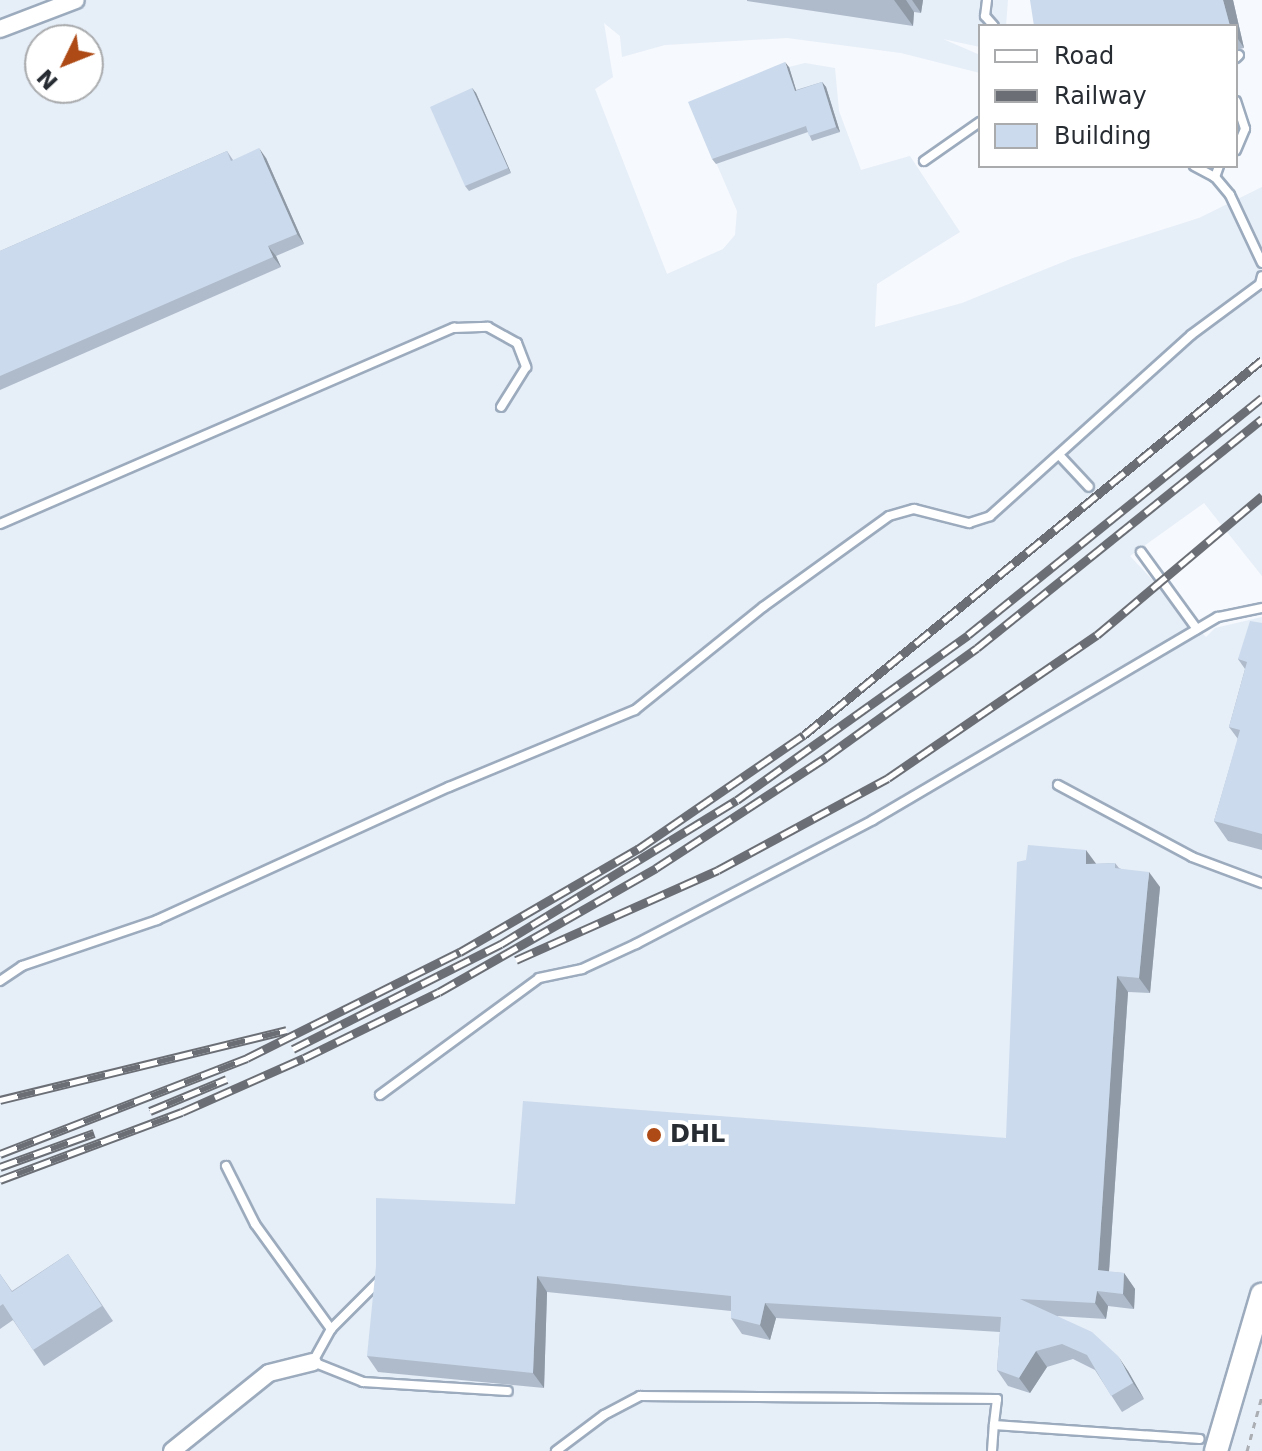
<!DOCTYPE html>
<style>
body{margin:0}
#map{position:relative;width:1262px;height:1451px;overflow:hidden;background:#f6f9fd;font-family:"DejaVu Sans",sans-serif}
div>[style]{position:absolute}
.built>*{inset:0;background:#e6eef8}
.path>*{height:3px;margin-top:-1.5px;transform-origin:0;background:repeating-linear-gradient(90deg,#abaeb3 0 6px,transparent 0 12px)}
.roads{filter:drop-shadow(2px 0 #9cabbd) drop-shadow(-2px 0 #9cabbd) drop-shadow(0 2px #9cabbd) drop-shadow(0 -2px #9cabbd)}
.lane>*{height:8px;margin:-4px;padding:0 4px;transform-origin:4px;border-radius:4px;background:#fff}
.street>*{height:16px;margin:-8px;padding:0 8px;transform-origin:8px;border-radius:8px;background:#fff}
.secondary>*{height:22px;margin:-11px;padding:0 11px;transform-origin:11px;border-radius:11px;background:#fff}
.rail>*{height:9px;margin-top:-4.5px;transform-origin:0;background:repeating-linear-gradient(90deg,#fff 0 18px,#6b6f75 0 36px);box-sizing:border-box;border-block:2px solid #6b6f75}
.wall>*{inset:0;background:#afbbcb}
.shaded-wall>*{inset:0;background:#8e99a5}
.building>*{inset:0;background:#cbdaec}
.dots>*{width:22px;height:22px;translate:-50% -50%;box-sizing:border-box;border:4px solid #fff;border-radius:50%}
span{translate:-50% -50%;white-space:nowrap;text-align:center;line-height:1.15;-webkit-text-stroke:8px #fff;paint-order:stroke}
.poi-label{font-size:24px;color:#272c33;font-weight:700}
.left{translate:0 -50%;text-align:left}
.legend{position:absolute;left:978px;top:24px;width:260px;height:144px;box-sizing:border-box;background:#fff;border:2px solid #a9abad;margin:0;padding:10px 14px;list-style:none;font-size:24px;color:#272c33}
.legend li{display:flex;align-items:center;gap:16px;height:40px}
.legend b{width:40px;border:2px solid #a9abad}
.north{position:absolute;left:24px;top:24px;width:80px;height:80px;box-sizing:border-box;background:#fff;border:2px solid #a9abad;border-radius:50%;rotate:227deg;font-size:22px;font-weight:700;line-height:32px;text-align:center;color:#272c33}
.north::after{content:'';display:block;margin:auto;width:28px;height:36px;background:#ae4a15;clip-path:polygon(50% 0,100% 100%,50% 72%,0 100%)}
</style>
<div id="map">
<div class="built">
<i style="clip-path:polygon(evenodd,0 0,1008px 0,1006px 26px,980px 26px,980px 47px,943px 39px,980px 55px,980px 73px,901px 53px,787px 38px,665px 45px,622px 57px,620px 36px,604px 23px,613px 77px,595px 89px,667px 274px,723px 249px,735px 235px,737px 211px,692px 107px,789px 67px,805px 63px,835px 68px,839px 111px,861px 170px,910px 156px,960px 232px,877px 284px,875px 327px,962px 303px,1073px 258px,1199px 218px,1262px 187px,1262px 576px,1204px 503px,1130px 556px,1206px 637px,1215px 628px,1262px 617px,1262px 1451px,0 1451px,0 0,40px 40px,88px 40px,88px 88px,40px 88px,40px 40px)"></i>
</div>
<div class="path">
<i style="left:1247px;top:1451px;width:57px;rotate:-74.7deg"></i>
</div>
<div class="roads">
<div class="lane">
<i style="left:987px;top:0;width:16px;rotate:97deg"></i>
<i style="left:985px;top:16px;width:13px;rotate:48deg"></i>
<i style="left:1236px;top:58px;width:4px;rotate:-45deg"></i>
<i style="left:1236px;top:101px;width:29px;rotate:72deg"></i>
<i style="left:1245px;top:129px;width:23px;rotate:113deg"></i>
<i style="left:924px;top:161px;width:68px;rotate:-34.9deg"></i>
<i style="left:1194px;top:166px;width:24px;rotate:28deg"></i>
<i style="left:1219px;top:166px;width:12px;rotate:110deg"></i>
<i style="left:1215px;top:177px;width:23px;rotate:50deg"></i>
<i style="left:1230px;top:195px;width:75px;rotate:64.8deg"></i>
<i style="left:1060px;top:456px;width:42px;rotate:46.9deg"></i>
<i style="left:0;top:524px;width:495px;rotate:-23.4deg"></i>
<i style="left:454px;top:328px;width:34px;rotate:-2deg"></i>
<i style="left:488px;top:327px;width:33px;rotate:29deg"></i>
<i style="left:517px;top:343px;width:26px;rotate:69deg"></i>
<i style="left:526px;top:367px;width:47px;rotate:122deg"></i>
<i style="left:1141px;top:552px;width:95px;rotate:54deg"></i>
<i style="left:1058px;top:785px;width:152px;rotate:28.2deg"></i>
<i style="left:1192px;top:857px;width:75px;rotate:20.4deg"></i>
<i style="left:0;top:981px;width:27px;rotate:-34deg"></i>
<i style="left:22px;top:966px;width:143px;rotate:-18.8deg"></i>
<i style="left:157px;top:920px;width:321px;rotate:-24.5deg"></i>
<i style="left:449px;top:787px;width:201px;rotate:-22.5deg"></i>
<i style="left:635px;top:710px;width:164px;rotate:-38.8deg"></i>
<i style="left:763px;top:607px;width:155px;rotate:-35.8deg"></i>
<i style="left:889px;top:516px;width:26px;rotate:-16deg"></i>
<i style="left:914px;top:509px;width:57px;rotate:14.3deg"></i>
<i style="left:969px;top:523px;width:22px;rotate:-18deg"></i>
<i style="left:990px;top:516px;width:270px;rotate:-42deg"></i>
<i style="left:1191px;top:335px;width:86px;rotate:-36.5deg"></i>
<i style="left:1260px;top:284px;width:8px;rotate:-76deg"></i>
<i style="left:380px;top:1095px;width:197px;rotate:-36.3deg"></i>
<i style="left:539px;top:978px;width:44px;rotate:-11.8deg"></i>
<i style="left:582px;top:969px;width:60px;rotate:-24.8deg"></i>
<i style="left:636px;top:944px;width:267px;rotate:-27.6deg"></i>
<i style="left:873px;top:820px;width:400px;rotate:-30.5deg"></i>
<i style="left:1218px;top:617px;width:45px;rotate:-11.6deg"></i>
<i style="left:226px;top:1166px;width:65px;rotate:63.4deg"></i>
<i style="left:255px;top:1224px;width:130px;rotate:54.1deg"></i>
<i style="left:331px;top:1329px;width:38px;rotate:119deg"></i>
<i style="left:313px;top:1362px;width:54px;rotate:21.8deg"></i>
<i style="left:363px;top:1382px;width:145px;rotate:3.6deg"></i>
<i style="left:331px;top:1329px;width:69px;rotate:-45deg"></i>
<i style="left:556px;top:1451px;width:60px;rotate:-36.9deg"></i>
<i style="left:604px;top:1415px;width:41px;rotate:-27.8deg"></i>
<i style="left:640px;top:1396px;width:357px;rotate:0.5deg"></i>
<i style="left:997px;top:1399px;width:26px;rotate:97deg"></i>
<i style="left:992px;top:1451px;width:26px;rotate:-86deg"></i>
<i style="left:994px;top:1425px;width:206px;rotate:3.9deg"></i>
</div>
<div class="street">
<i style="left:0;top:29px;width:81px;rotate:-20.9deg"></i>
<i style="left:172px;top:1451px;width:124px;rotate:-38.8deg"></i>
<i style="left:269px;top:1373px;width:45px;rotate:-14deg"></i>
</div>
<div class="secondary">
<i style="left:1216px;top:1451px;width:163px;rotate:-73.6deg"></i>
</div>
</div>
<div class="rail">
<i style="left:516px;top:960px;width:221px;rotate:-24deg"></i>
<i style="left:718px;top:870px;width:193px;rotate:-28.4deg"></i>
<i style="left:888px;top:778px;width:253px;rotate:-34.4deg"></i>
<i style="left:1097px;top:635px;width:216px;rotate:-40.1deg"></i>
<i style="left:293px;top:1049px;width:233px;rotate:-26.8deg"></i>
<i style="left:501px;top:944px;width:276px;rotate:-31.4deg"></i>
<i style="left:737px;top:800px;width:284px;rotate:-35.5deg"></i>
<i style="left:968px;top:635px;width:378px;rotate:-38.9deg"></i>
<i style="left:0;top:1100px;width:295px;rotate:-13.7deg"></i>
<i style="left:150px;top:1111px;width:83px;rotate:-22.6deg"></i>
<i style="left:0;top:1154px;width:265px;rotate:-21.2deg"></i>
<i style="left:247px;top:1058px;width:238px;rotate:-26.5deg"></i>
<i style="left:460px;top:952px;width:206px;rotate:-30.1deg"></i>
<i style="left:638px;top:849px;width:201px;rotate:-34.5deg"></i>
<i style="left:804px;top:735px;width:592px;rotate:-39.31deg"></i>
<i style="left:0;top:1167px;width:100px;rotate:-19.9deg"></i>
<i style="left:0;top:1180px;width:194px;rotate:-20.5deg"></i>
<i style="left:182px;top:1112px;width:133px;rotate:-23.9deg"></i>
<i style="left:304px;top:1058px;width:150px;rotate:-26.1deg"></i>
<i style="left:439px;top:992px;width:250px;rotate:-29.7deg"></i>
<i style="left:656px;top:868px;width:203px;rotate:-33.1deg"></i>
<i style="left:826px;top:757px;width:186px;rotate:-35.8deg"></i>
<i style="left:977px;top:648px;width:366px;rotate:-38.8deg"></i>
</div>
<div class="wall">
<i style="clip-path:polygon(747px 0,923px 0,921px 13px,914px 12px,913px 26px,747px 1px)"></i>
<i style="clip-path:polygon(1030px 0,1233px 0,1244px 48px,1236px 50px,1236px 26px)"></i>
<i style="clip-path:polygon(789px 67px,796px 90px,822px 82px,826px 87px,840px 132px,812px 141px,808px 132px,716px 164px,712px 159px)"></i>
<i style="clip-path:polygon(472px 88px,476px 93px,511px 173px,469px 191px,465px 186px)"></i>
<i style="clip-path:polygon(227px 151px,233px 160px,266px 158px,304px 244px,276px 256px,281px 267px,0 390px,0 251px)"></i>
<i style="clip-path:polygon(1262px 623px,1262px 850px,1228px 841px,1214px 821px,1238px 739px,1229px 727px,1245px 669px,1238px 659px)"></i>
<i style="clip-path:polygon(1115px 863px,1119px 868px,1160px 887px,1150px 993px,1128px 992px,1109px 1272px,1124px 1273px,1135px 1289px,1134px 1309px,1108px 1306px,1106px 1319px,1057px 1316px,1128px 1371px,1144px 1399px,1122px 1412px,1095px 1370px,1073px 1359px,1047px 1367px,1030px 1393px,1008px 1386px,997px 1370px,1000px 1332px,776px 1318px,770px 1340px,742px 1334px,731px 1318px,731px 1311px,547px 1292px,544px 1388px,378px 1372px,367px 1356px,515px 1204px,1006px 1138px,1095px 864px)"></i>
<i style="clip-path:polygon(68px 1254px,113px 1321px,44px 1366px,13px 1320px,0 1329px,0 1274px,12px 1291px)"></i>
</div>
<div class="shaded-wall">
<i style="clip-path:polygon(894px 0,906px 0,914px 12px,913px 26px)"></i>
<i style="clip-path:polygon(912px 0,923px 0,921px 13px)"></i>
<i style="clip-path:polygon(1223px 0,1233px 0,1244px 48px,1236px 36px,1236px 26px,1230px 26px)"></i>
<i style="clip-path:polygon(785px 62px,789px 67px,798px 96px,795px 91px)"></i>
<i style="clip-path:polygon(822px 82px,826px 87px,840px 132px,836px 127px)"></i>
<i style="clip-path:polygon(472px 88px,476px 93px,511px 173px,508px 168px)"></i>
<i style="clip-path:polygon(259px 148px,266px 158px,304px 244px,297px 234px)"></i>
<i style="clip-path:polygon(268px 246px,276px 256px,281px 267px,273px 257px)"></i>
<i style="clip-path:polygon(1086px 850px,1097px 865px,1086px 864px)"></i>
<i style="clip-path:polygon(1149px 872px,1160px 887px,1150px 993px,1139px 978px)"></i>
<i style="clip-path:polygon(1117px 976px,1128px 992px,1108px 1285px,1098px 1270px)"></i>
<i style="clip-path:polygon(1124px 1273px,1135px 1289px,1134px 1309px,1123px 1294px)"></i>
<i style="clip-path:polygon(537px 1276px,547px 1292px,544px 1388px,533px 1373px)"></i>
<i style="clip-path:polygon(1097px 1291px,1108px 1306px,1106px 1319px,1095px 1303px)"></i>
<i style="clip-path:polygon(765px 1303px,776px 1318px,770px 1340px,760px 1325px)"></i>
<i style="clip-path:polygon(1036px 1351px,1047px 1367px,1030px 1393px,1019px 1378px)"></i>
<i style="clip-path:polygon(1118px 1356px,1128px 1371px,1144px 1399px,1133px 1383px)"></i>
</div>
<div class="building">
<i style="clip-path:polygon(1030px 0,1223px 0,1230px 26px,1034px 26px)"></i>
<i style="clip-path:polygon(785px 62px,795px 91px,822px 82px,836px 127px,809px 136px,806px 126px,712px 159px,688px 102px)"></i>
<i style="clip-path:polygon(472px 88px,508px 168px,465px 186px,430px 107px)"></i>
<i style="clip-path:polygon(259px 148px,297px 234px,268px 246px,273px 257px,0 376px,0 251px,227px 151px,231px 161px)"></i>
<i style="clip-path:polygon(1250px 621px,1262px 623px,1262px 834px,1214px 821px,1240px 730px,1229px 727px,1247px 662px,1238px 659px)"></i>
<i style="clip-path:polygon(1028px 845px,1086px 850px,1086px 864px,1115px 863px,1115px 868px,1149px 872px,1139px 978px,1117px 976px,1098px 1270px,1124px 1273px,1123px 1294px,1097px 1291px,1095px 1303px,1020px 1299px,1092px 1332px,1118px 1356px,1133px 1383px,1111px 1396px,1087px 1355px,1062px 1344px,1036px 1351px,1019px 1378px,997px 1370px,1001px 1317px,765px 1303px,760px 1325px,731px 1318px,731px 1296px,537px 1276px,533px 1373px,367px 1356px,376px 1266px,376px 1198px,515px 1204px,523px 1101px,1006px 1138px,1017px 862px,1026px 860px)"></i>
<i style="clip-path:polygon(68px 1254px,102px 1306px,33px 1350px,3px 1304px,0 1306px,0 1274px,12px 1292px)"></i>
</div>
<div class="dots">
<i style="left:654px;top:1135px;background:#ae4a15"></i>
</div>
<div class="poi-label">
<span class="left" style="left:670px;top:1135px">DHL</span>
</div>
<ul class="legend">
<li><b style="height:10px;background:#fff"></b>Road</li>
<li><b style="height:10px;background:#6b6f75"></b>Railway</li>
<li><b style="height:22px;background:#cbdaec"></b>Building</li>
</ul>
<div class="north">N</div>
</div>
